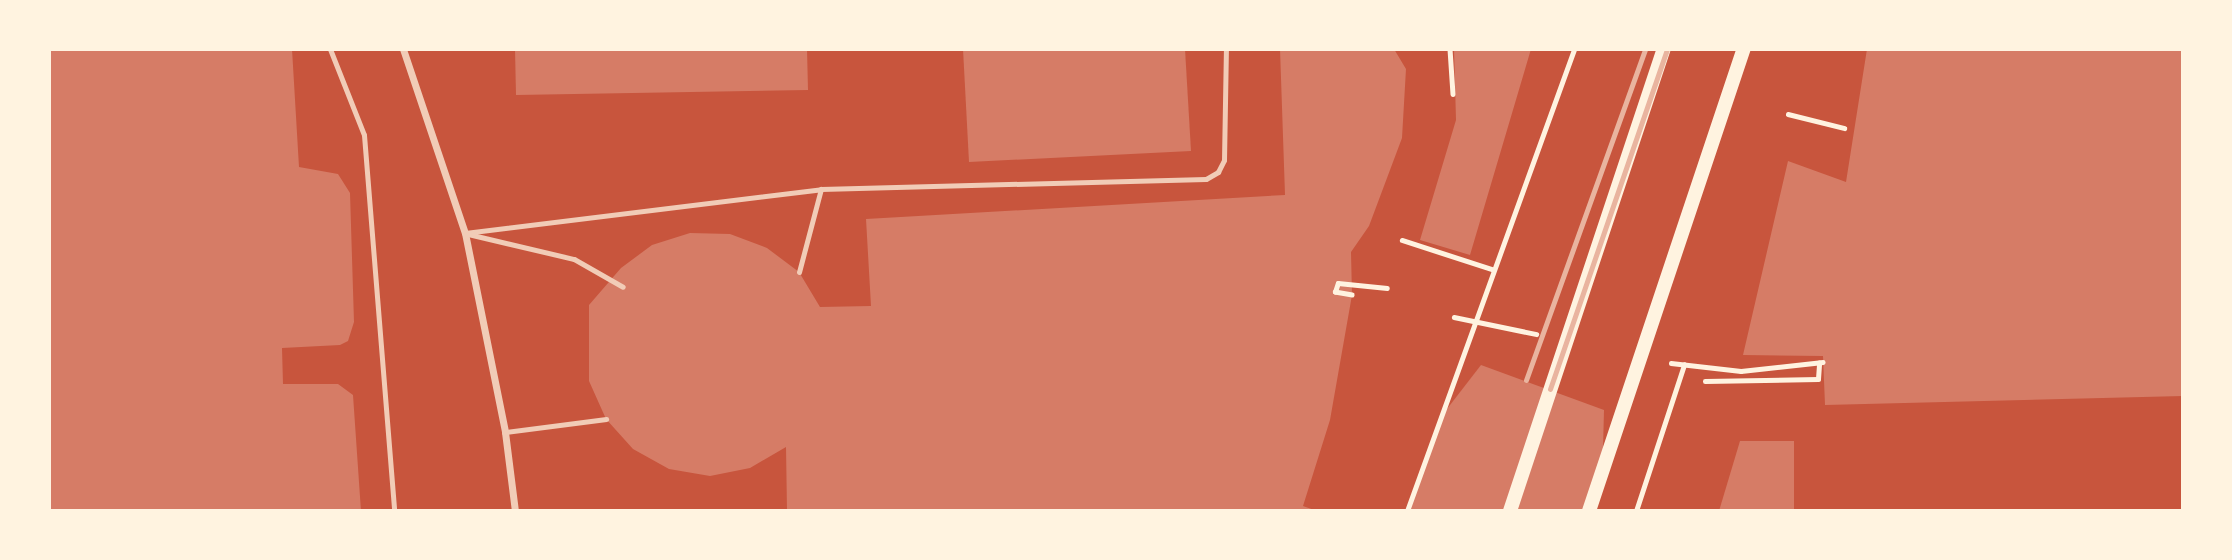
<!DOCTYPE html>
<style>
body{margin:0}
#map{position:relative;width:2232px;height:560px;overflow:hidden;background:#c8553d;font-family:Quicksand,sans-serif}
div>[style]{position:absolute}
.building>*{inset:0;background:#d67c66}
.path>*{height:4.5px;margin:-2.25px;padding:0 2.25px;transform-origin:2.25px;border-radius:2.25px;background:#fff3e0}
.service>*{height:5px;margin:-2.5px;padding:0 2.5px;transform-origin:2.5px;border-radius:2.5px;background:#f1ccb7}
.minor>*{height:7px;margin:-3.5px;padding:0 3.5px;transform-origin:3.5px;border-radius:3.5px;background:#f1ccb7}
.secondary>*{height:14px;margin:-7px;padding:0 7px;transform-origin:7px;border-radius:7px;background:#fff3e0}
.rail>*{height:5px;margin:-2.5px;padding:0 2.5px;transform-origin:2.5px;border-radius:2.5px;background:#e9b49f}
span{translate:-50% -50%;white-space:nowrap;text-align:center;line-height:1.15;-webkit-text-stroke:6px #fff3e0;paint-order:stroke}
.frame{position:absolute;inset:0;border:51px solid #fff3e0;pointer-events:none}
</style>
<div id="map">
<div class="building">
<i style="clip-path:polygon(49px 49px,292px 49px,299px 167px,338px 174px,350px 193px,354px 322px,348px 341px,340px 345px,282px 348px,283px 384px,338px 384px,353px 395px,361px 511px,49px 511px)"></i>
<i style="clip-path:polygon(515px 49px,807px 49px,808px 90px,516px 95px)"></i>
<i style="clip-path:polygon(963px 49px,1185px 49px,1191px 151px,969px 162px)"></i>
<i style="clip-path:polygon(1280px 49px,1394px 49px,1406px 69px,1402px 138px,1369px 226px,1351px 252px,1352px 295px,1330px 420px,1303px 506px,1317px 511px,787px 511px,786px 447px,750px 468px,710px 476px,669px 469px,633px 449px,606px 419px,589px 381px,589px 305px,621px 268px,652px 245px,690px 233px,730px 234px,767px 248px,799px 272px,820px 307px,871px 306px,866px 219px,1285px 195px)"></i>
<i style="clip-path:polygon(1454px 49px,1531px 49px,1470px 255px,1420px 240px,1456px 120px)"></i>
<i style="clip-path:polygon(1867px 49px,2183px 49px,2183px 396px,1825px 405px,1823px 356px,1743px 355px,1788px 161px,1846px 182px)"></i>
<i style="clip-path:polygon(1481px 365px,1604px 410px,1602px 487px,1594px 511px,1406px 511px,1440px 418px)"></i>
<i style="clip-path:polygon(1740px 441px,1794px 441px,1794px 511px,1719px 511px)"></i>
</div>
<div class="path">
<i style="left:1450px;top:49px;width:45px;rotate:86.2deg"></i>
<i style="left:1788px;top:114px;width:58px;rotate:14deg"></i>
<i style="left:1402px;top:240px;width:95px;rotate:17.9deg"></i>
<i style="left:1352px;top:295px;width:17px;rotate:-170deg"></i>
<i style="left:1335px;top:292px;width:9px;rotate:-72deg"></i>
<i style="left:1338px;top:283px;width:49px;rotate:5.8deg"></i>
<i style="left:1454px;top:317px;width:84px;rotate:11.7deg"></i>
<i style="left:1671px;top:363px;width:70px;rotate:6.5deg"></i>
<i style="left:1741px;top:371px;width:82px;rotate:-6.3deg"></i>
<i style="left:1705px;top:381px;width:113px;rotate:-1deg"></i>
<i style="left:1818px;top:379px;width:16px;rotate:-86deg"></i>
<i style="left:1407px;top:511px;width:491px;rotate:-70.1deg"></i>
<i style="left:1636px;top:511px;width:154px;rotate:-71.8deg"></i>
</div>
<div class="service">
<i style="left:330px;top:49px;width:92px;rotate:68.4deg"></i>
<i style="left:364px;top:135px;width:377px;rotate:85.4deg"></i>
<i style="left:465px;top:233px;width:359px;rotate:-7deg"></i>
<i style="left:821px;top:189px;width:385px;rotate:-1.5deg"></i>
<i style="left:1206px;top:179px;width:14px;rotate:-30deg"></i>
<i style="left:1218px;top:172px;width:13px;rotate:-63deg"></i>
<i style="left:1224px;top:160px;width:111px;rotate:-89deg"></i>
<i style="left:468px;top:234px;width:109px;rotate:13.3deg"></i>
<i style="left:574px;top:259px;width:56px;rotate:29.7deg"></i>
<i style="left:799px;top:272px;width:86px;rotate:-75.2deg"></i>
<i style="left:505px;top:432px;width:102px;rotate:-7.3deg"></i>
</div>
<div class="minor">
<i style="left:403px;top:49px;width:194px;rotate:71.4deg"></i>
<i style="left:465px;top:233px;width:203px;rotate:78.6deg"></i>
<i style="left:505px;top:432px;width:80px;rotate:82.8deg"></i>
</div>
<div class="secondary">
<i style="left:1510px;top:511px;width:487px;rotate:-71.6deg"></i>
<i style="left:1589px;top:511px;width:487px;rotate:-71.5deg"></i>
</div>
<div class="rail">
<i style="left:1526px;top:380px;width:352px;rotate:-70.2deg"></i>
<i style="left:1550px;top:389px;width:360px;rotate:-71deg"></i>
</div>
<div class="frame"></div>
</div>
